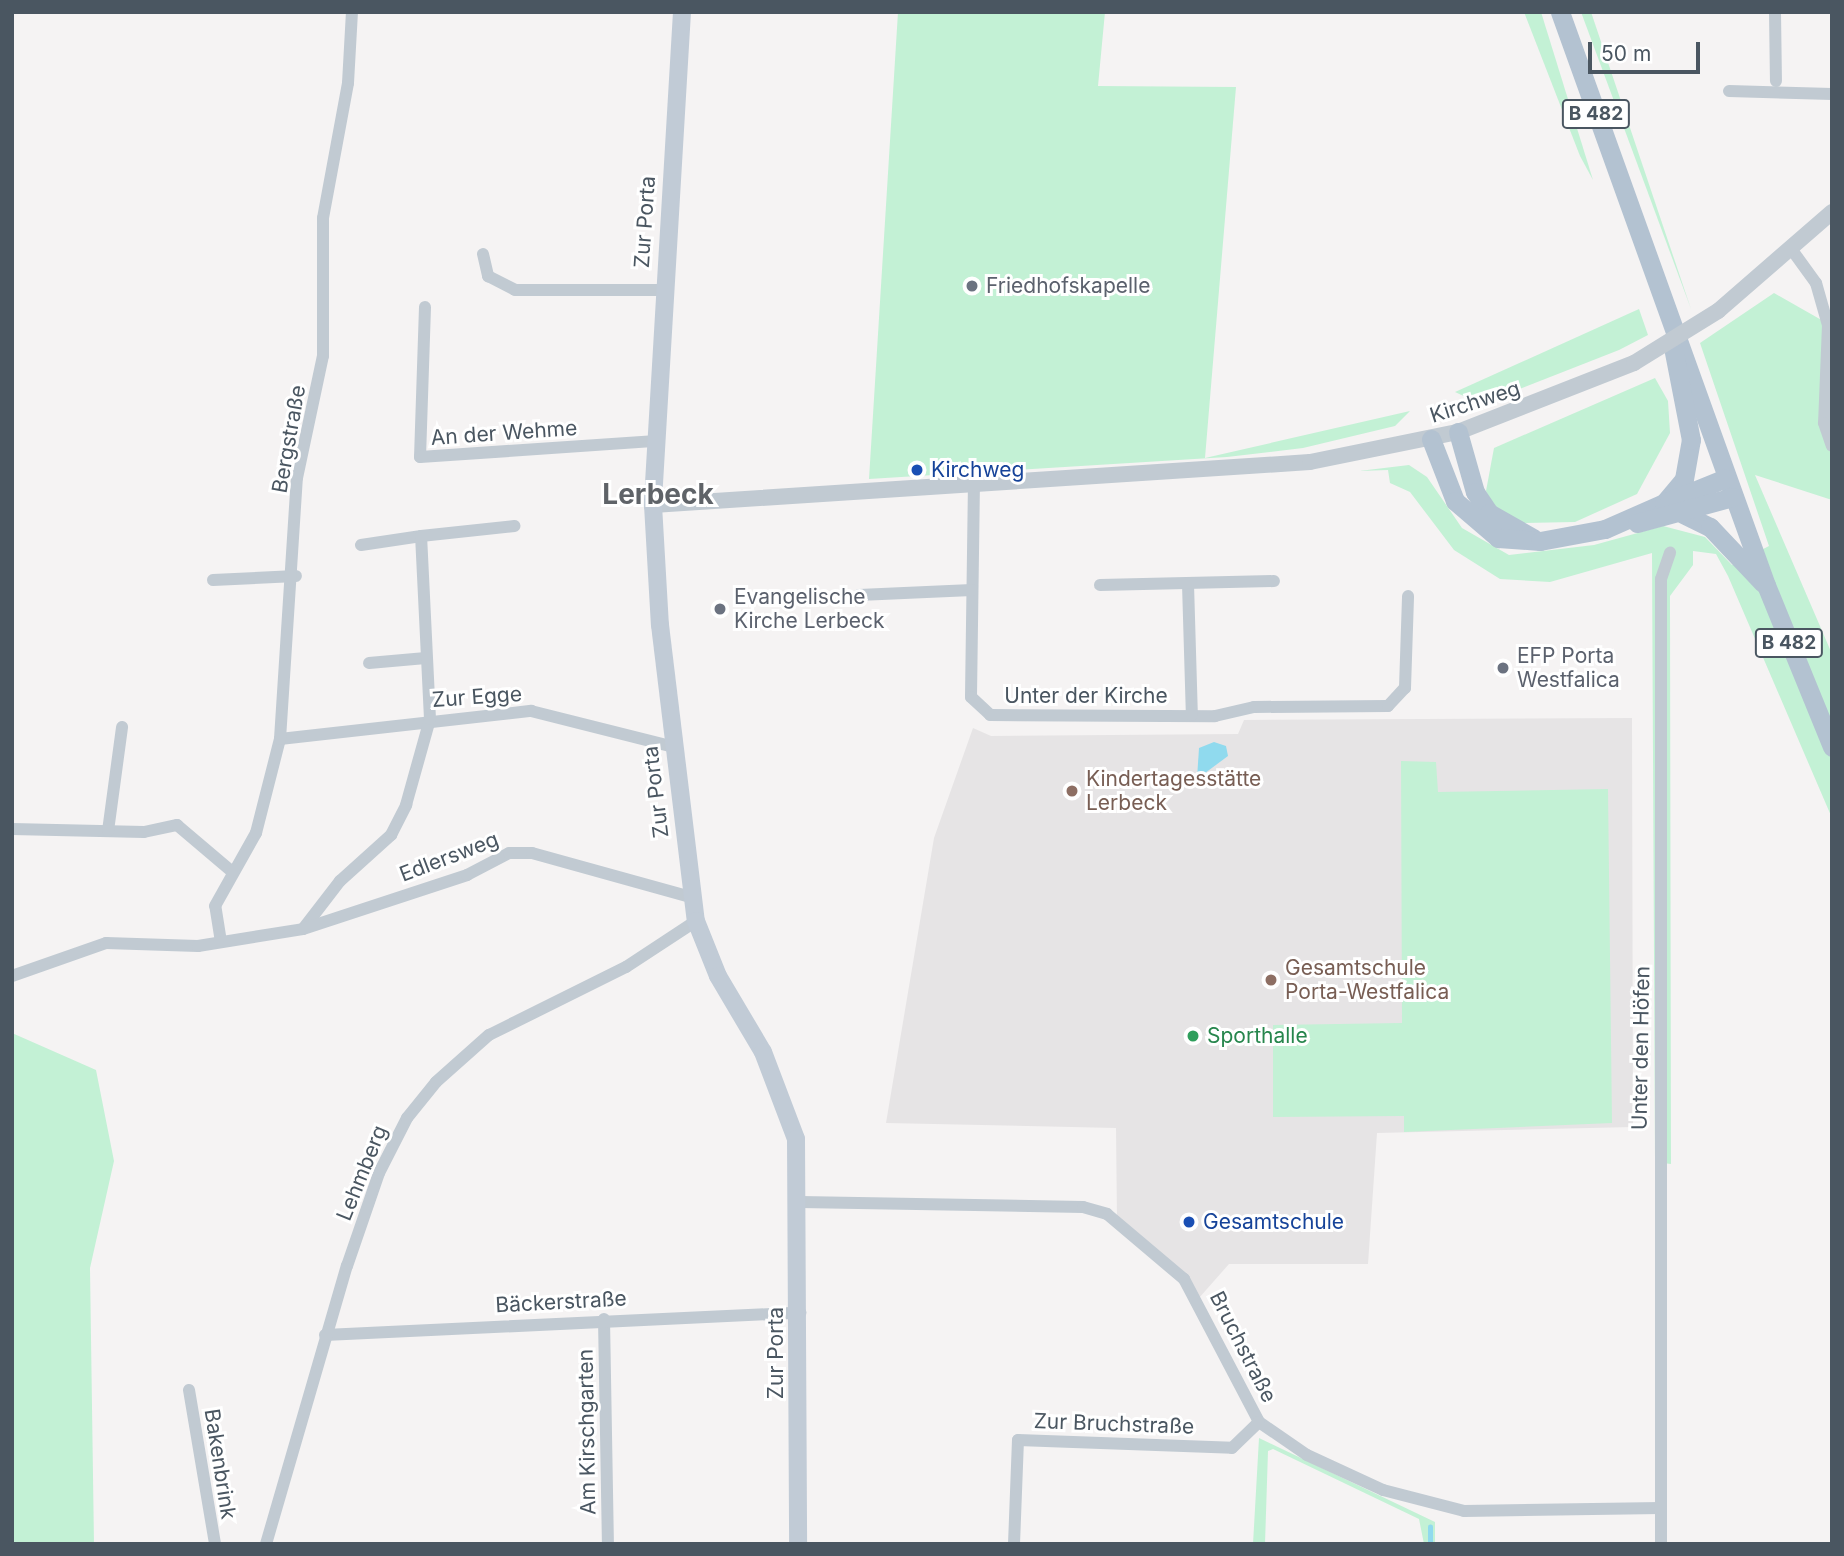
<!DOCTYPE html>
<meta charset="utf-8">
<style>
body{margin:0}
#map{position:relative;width:1844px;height:1556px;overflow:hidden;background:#f5f3f3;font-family:Inter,sans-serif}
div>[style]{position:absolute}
.education>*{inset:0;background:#e6e4e5}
.green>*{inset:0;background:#c3f1d5}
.water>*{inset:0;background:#90daee}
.stream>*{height:4.5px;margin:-2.25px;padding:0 2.25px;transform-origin:2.25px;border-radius:2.25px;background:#90daee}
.minor>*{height:12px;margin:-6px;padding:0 6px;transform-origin:6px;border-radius:6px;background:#c1cad2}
.tertiary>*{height:16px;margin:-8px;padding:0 8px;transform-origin:8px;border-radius:8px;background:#c1cad2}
.secondary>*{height:18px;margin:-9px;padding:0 9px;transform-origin:9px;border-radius:9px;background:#c1cbd6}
.primary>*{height:19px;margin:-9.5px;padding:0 9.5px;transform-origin:9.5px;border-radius:9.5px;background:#b3c2d1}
.tertiary-bridge>*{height:16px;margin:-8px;padding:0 8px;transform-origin:8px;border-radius:8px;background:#c1cad2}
.dots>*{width:19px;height:19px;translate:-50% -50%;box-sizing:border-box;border:4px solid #fff;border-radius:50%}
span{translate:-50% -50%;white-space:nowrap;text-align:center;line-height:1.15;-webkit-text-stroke:6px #fff;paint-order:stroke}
.shield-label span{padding:2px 5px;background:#fff;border:2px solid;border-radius:5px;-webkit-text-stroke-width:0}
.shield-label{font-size:19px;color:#4a5661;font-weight:700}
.street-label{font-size:21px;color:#4a5661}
.worship-label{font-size:21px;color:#5b616d}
.left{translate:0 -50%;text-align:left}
.transit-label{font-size:21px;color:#164399}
.education-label{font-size:21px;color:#785e54}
.leisure-label{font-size:21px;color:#27864d}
.district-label{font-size:28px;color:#5f6368;font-weight:700}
.frame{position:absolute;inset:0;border:14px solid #4a5661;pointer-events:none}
.scale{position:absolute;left:1588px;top:42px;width:112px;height:32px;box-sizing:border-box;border:4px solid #4a5661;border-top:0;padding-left:9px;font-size:21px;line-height:24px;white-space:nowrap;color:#4a5661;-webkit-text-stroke:5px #fff;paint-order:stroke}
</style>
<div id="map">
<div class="education">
<i style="clip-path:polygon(1632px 718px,1633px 1127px,1377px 1133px,1368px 1264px,1229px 1264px,1199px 1298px,1117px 1221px,1116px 1128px,886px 1123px,934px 838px,973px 728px,991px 736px,1238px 734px,1244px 720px)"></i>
</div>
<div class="green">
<i style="clip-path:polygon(898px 12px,1105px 12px,1098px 86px,1236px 87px,1205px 458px,1410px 411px,1395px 426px,1303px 448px,1227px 457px,869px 479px)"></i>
<i style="clip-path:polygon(1524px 12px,1541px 12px,1593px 180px,1580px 156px)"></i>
<i style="clip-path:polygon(1581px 12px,1591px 12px,1691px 309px)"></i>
<i style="clip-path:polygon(1774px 293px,1832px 326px,1832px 500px,1755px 475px,1832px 654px,1832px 818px,1728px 576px,1716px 554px,1693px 551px,1693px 565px,1670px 596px,1671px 1164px,1655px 1162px,1652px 553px,1550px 582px,1500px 579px,1454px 550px,1410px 492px,1390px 483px,1388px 470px,1359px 471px,1409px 465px,1427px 477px,1462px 528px,1509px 555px,1594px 545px,1663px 526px,1705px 537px,1732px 565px,1769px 546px,1700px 343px)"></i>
<i style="clip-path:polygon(1639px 309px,1648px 335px,1619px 350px,1481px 404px,1455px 392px)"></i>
<i style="clip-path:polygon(1655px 378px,1668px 401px,1670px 433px,1637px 494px,1575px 522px,1519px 523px,1496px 510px,1486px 491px,1494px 448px)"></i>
<i style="clip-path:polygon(1401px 761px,1436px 762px,1438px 792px,1608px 789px,1612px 1123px,1404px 1132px,1404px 1116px,1273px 1117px,1273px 1025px,1402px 1023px)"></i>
<i style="clip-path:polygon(12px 1033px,96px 1070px,114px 1161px,90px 1268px,94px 1544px,12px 1544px)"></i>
<i style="clip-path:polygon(1259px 1438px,1435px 1522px,1435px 1544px,1424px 1544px,1419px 1519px,1273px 1449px,1268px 1451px,1265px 1544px,1253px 1544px)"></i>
</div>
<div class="water">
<i style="clip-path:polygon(1214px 742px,1226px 746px,1228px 756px,1197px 779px,1199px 748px)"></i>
</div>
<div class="stream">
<i style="left:1430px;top:1544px;width:17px;rotate:-90deg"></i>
</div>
<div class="minor">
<i style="left:1775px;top:12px;width:69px;rotate:89.2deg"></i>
<i style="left:1729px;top:91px;width:103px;rotate:1.7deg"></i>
<i style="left:1792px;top:250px;width:41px;rotate:54deg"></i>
<i style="left:1816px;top:283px;width:44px;rotate:74.1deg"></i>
<i style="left:1828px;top:325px;width:98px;rotate:92.3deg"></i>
<i style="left:1824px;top:423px;width:24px;rotate:71deg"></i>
<i style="left:483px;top:254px;width:23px;rotate:77deg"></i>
<i style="left:488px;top:276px;width:30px;rotate:27deg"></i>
<i style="left:515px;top:290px;width:148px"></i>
<i style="left:425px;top:307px;width:150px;rotate:91.9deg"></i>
<i style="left:420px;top:457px;width:237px;rotate:-3.9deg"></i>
<i style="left:974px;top:481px;width:216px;rotate:90.8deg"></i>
<i style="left:971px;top:697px;width:26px;rotate:43deg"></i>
<i style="left:990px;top:715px;width:225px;rotate:0.3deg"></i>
<i style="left:1215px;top:716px;width:40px;rotate:-13deg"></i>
<i style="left:1254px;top:707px;width:134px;rotate:-0.4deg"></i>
<i style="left:1388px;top:706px;width:25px;rotate:-47deg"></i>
<i style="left:1405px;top:688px;width:92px;rotate:-88.1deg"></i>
<i style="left:361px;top:545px;width:61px;rotate:-8.5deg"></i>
<i style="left:213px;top:580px;width:83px;rotate:-2.8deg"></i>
<i style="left:1188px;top:584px;width:131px;rotate:88.3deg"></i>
<i style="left:1100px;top:585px;width:174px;rotate:-1.3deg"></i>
<i style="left:859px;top:595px;width:113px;rotate:-2.5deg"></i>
<i style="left:369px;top:663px;width:57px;rotate:-5deg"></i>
<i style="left:280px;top:739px;width:253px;rotate:-6.4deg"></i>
<i style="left:531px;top:711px;width:147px;rotate:14.1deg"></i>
<i style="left:12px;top:829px;width:132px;rotate:1.3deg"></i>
<i style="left:144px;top:832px;width:34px;rotate:-12deg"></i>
<i style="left:177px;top:825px;width:70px;rotate:40.3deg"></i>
<i style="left:108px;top:831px;width:105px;rotate:-82.3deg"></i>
<i style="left:303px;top:929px;width:61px;rotate:-52.4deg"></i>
<i style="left:340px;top:881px;width:69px;rotate:-42deg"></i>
<i style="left:391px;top:835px;width:34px;rotate:-63deg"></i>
<i style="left:406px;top:805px;width:89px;rotate:-74.4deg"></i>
<i style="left:430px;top:719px;width:183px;rotate:-92.8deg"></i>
<i style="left:421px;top:536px;width:94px;rotate:-6.1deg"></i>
<i style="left:221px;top:942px;width:36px;rotate:-99deg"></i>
<i style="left:215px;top:906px;width:84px;rotate:-60.7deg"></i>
<i style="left:256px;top:833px;width:97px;rotate:-75.7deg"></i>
<i style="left:280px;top:739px;width:262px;rotate:-86.3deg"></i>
<i style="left:297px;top:478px;width:125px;rotate:-78deg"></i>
<i style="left:323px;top:356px;width:138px;rotate:-90deg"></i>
<i style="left:323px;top:218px;width:137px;rotate:-79.5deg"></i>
<i style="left:348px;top:83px;width:71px;rotate:-86.8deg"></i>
<i style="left:12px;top:976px;width:100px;rotate:-19.3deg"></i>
<i style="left:106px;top:943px;width:92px;rotate:1.9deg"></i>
<i style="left:198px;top:946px;width:106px;rotate:-9.2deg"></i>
<i style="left:303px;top:929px;width:173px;rotate:-18.2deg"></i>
<i style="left:467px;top:875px;width:47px;rotate:-27.6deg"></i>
<i style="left:509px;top:853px;width:23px"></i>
<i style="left:532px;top:853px;width:165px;rotate:15.5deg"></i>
<i style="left:800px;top:1202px;width:283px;rotate:1deg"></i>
<i style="left:1083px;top:1207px;width:25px;rotate:16deg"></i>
<i style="left:1107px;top:1214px;width:101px;rotate:40.2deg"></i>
<i style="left:1184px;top:1279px;width:161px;rotate:62.3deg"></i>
<i style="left:1259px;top:1422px;width:58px;rotate:34.5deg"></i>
<i style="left:1307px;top:1455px;width:84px;rotate:24.7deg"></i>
<i style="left:1383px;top:1490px;width:84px;rotate:14.5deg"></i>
<i style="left:1464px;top:1511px;width:197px;rotate:-0.9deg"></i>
<i style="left:604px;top:1319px;width:225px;rotate:89deg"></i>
<i style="left:325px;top:1335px;width:476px;rotate:-2.7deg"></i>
<i style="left:189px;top:1390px;width:156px;rotate:80.4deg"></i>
<i style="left:266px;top:1544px;width:290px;rotate:-73.8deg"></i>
<i style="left:347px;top:1266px;width:98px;rotate:-71deg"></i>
<i style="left:379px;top:1173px;width:62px;rotate:-63deg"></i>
<i style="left:407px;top:1118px;width:46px;rotate:-51.1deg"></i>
<i style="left:436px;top:1082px;width:71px;rotate:-41.6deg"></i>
<i style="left:489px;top:1035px;width:153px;rotate:-26.4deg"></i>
<i style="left:626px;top:967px;width:84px;rotate:-33.3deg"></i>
<i style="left:1014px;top:1544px;width:104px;rotate:-87.8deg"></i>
<i style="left:1018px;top:1440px;width:214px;rotate:2.1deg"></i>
<i style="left:1232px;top:1448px;width:37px;rotate:-44deg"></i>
<i style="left:1661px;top:1544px;width:965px;rotate:-90deg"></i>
<i style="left:1661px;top:579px;width:28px;rotate:-71deg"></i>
</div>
<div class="tertiary">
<i style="left:1718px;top:311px;width:151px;rotate:-41deg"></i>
<i style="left:653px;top:505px;width:658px;rotate:-3.74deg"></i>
<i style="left:1310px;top:462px;width:151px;rotate:-11.5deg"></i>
<i style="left:1458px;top:432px;width:189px;rotate:-21.4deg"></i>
</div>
<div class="secondary">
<i style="left:682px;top:12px;width:494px;rotate:93.4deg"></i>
<i style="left:653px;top:505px;width:120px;rotate:86.7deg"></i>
<i style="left:660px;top:625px;width:298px;rotate:83.1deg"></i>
<i style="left:696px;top:921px;width:59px;rotate:68.2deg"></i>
<i style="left:718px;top:976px;width:88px;rotate:59.4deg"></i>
<i style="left:763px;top:1052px;width:93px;rotate:69.2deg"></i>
<i style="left:796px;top:1139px;width:405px;rotate:89.7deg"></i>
</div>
<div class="primary">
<i style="left:1560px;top:12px;width:609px;rotate:70.23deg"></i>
<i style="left:1766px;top:585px;width:175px;rotate:67.8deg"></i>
<i style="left:1458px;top:432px;width:62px;rotate:74.2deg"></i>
<i style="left:1475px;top:492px;width:25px;rotate:56deg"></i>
<i style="left:1489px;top:513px;width:51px;rotate:29.6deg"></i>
<i style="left:1431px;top:439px;width:66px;rotate:68.8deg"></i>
<i style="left:1455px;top:501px;width:57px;rotate:40.7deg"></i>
<i style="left:1498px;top:538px;width:42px;rotate:4.1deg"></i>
<i style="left:1540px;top:541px;width:66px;rotate:-10.5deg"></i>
<i style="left:1605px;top:529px;width:64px;rotate:-23.8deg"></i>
<i style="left:1664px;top:503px;width:31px;rotate:-50deg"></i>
<i style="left:1684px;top:479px;width:40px;rotate:-80deg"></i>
<i style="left:1691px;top:440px;width:95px;rotate:-101deg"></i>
<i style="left:1669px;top:501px;width:61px;rotate:-22deg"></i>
<i style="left:1683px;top:514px;width:30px;rotate:26deg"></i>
<i style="left:1710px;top:527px;width:77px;rotate:46.6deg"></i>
<i style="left:1637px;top:523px;width:99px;rotate:-15.2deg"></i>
</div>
<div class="tertiary-bridge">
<i style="left:1634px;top:363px;width:99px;rotate:-31.8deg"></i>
</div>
<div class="dots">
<i style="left:972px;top:286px;background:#6b7280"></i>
<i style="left:917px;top:470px;background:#1a4fb4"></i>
<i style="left:720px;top:609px;background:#6b7280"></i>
<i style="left:1503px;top:668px;background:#6b7280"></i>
<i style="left:1072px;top:791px;background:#8d6e63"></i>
<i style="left:1271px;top:980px;background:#8d6e63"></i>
<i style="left:1193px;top:1036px;background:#2e9e5b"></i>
<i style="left:1189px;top:1222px;background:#1a4fb4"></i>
</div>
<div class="shield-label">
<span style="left:1596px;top:114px">B 482</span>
<span style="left:1789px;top:643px">B 482</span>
</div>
<div class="street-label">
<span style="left:645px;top:222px;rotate:-86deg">Zur Porta</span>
<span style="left:1475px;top:402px;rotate:-18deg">Kirchweg</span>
<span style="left:504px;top:433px;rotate:-4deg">An der Wehme</span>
<span style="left:289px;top:439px;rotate:-80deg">Bergstraße</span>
<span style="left:1086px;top:696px">Unter der Kirche</span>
<span style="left:477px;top:697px;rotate:-4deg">Zur Egge</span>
<span style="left:656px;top:792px;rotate:-97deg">Zur Porta</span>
<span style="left:449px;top:857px;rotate:-21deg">Edlersweg</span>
<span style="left:1641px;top:1048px;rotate:-89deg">Unter den Höfen</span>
<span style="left:362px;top:1173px;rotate:-68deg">Lehmberg</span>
<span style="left:561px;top:1302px;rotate:-3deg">Bäckerstraße</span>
<span style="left:1243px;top:1347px;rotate:63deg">Bruchstraße</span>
<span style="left:776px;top:1353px;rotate:-90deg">Zur Porta</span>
<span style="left:1114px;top:1424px;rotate:2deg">Zur Bruchstraße</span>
<span style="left:587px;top:1432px;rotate:-91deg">Am Kirschgarten</span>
<span style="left:220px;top:1464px;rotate:81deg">Bakenbrink</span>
</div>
<div class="worship-label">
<span class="left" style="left:986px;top:286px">Friedhofskapelle</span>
<span class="left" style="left:734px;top:609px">Evangelische<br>Kirche Lerbeck</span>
<span class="left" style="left:1517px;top:668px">EFP Porta<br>Westfalica</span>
</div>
<div class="transit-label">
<span class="left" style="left:931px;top:470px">Kirchweg</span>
<span class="left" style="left:1203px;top:1222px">Gesamtschule</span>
</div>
<div class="education-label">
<span class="left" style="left:1086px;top:791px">Kindertagesstätte<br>Lerbeck</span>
<span class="left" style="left:1285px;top:980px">Gesamtschule<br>Porta-Westfalica</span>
</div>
<div class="leisure-label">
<span class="left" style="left:1207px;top:1036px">Sporthalle</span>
</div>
<div class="district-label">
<span style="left:658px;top:494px">Lerbeck</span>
</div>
<div class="frame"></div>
<div class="scale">50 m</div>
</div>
